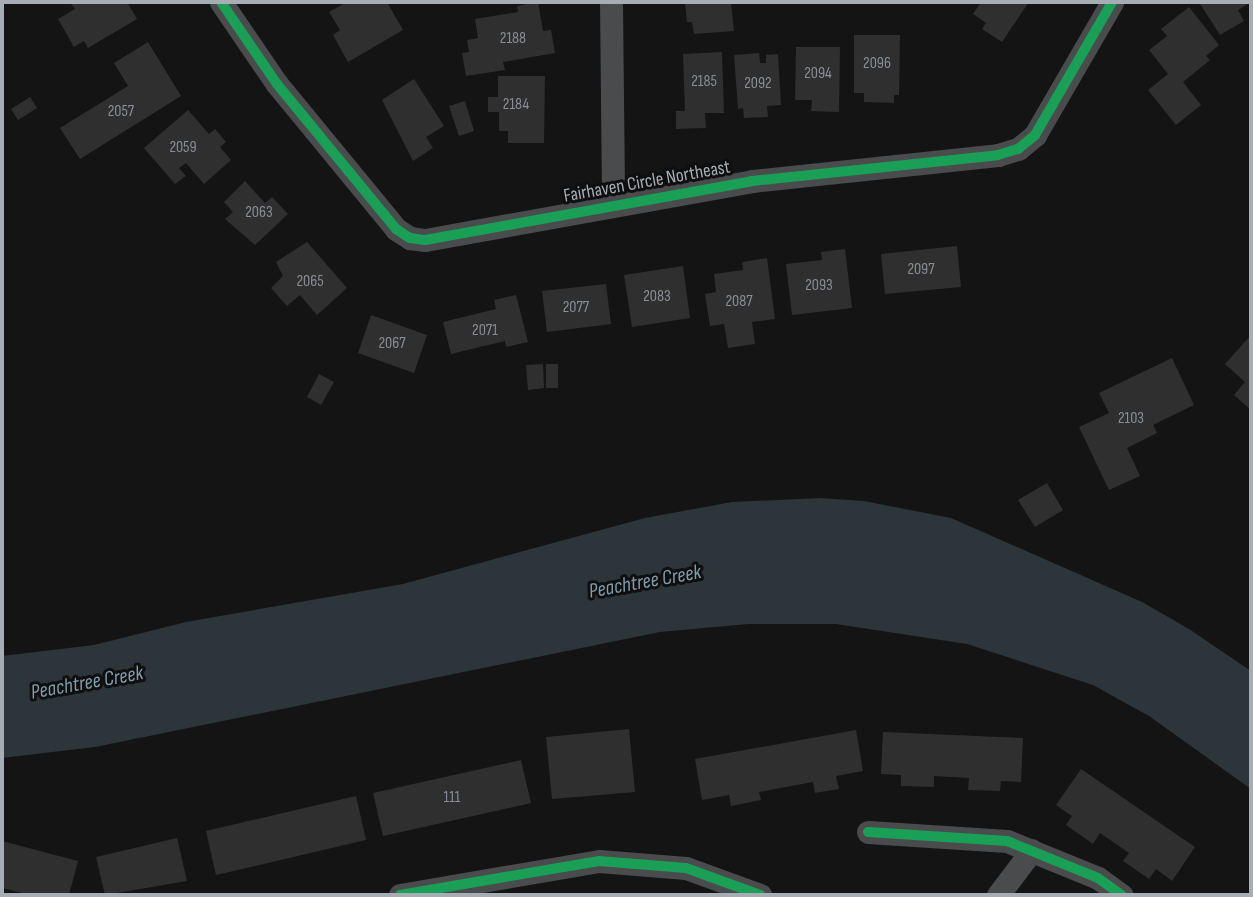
<!DOCTYPE html>
<style>
body{margin:0}
#map{position:relative;width:1253px;height:897px;overflow:hidden;background:#141415;font-family:"Sofia Sans Condensed",sans-serif}
div>[style]{position:absolute}
.water>*{inset:0;background:#2c3539}
.building>*{inset:0;background:#2f2f30}
.street>*{height:23px;margin:-11.5px;padding:0 11.5px;transform-origin:11.5px;border-radius:11.5px;background:#494b4d}
.cycleway>*{height:10px;margin:-5px;padding:0 5px;transform-origin:5px;border-radius:5px;background:#1a9f57}
span{translate:-50% -50%;white-space:nowrap;text-align:center;line-height:1.15;-webkit-text-stroke:6px #0f0f10;paint-order:stroke}
.number-label{font-size:16px;color:#888e94}
.number-label span{-webkit-text-stroke-width:0}
.street-label{font-size:19px;color:#a6adb5}
.water-label{font-size:21px;color:#809ead;font-style:italic}
.frame{position:absolute;inset:0;border:4px solid #a6adb5;pointer-events:none}
</style>
<div id="map">
<div class="water">
<i style="clip-path:polygon(820px 498px,864px 501px,951px 518px,1142px 602px,1189px 629px,1251px 671px,1251px 789px,1149px 716px,1093px 685px,967px 644px,836px 624px,748px 624px,660px 632px,95px 747px,2px 758px,2px 656px,94px 645px,186px 622px,403px 584px,645px 518px,732px 502px)"></i>
</div>
<div class="building">
<i style="clip-path:polygon(70px 2px,127px 2px,137px 19px,88px 48px,84px 41px,74px 47px,58px 19px,75px 9px)"></i>
<i style="clip-path:polygon(347px 2px,387px 2px,403px 30px,348px 62px,333px 35px,340px 30px,329px 12px)"></i>
<i style="clip-path:polygon(538px 2px,543px 31px,551px 30px,555px 53px,503px 62px,505px 70px,466px 76px,462px 53px,469px 52px,467px 40px,478px 38px,475px 19px,518px 12px,517px 6px)"></i>
<i style="clip-path:polygon(685px 2px,731px 2px,734px 31px,694px 34px,692px 22px,687px 22px)"></i>
<i style="clip-path:polygon(981px 2px,1029px 2px,1002px 42px,982px 29px,986px 23px,973px 14px)"></i>
<i style="clip-path:polygon(1199px 2px,1251px 2px,1238px 10px,1244px 21px,1220px 35px)"></i>
<i style="clip-path:polygon(1189px 7px,1219px 45px,1206px 56px,1210px 60px,1183px 82px,1201px 105px,1176px 125px,1148px 90px,1168px 74px,1149px 50px,1167px 36px,1161px 29px)"></i>
<i style="clip-path:polygon(854px 35px,900px 35px,899px 95px,894px 95px,894px 103px,864px 102px,864px 93px,854px 93px)"></i>
<i style="clip-path:polygon(148px 42px,181px 96px,80px 159px,60px 128px,128px 86px,114px 63px)"></i>
<i style="clip-path:polygon(796px 47px,840px 47px,839px 112px,811px 111px,812px 100px,795px 100px)"></i>
<i style="clip-path:polygon(722px 52px,724px 113px,705px 113px,706px 128px,676px 129px,676px 111px,685px 111px,683px 54px)"></i>
<i style="clip-path:polygon(759px 53px,760px 63px,766px 63px,766px 55px,778px 54px,781px 105px,767px 106px,768px 117px,744px 118px,743px 108px,738px 109px,734px 55px)"></i>
<i style="clip-path:polygon(498px 76px,545px 76px,544px 143px,508px 143px,508px 131px,499px 131px,499px 112px,488px 112px,488px 97px,498px 97px)"></i>
<i style="clip-path:polygon(414px 79px,444px 126px,426px 137px,433px 148px,413px 161px,382px 100px)"></i>
<i style="clip-path:polygon(30px 97px,37px 108px,18px 120px,11px 109px)"></i>
<i style="clip-path:polygon(465px 101px,474px 131px,459px 136px,449px 106px)"></i>
<i style="clip-path:polygon(188px 110px,209px 134px,215px 129px,226px 142px,220px 147px,231px 160px,204px 184px,186px 163px,179px 168px,186px 176px,175px 184px,144px 148px)"></i>
<i style="clip-path:polygon(245px 181px,265px 203px,272px 197px,288px 214px,255px 245px,225px 219px,233px 212px,224px 202px)"></i>
<i style="clip-path:polygon(307px 242px,347px 288px,317px 315px,300px 295px,287px 306px,271px 288px,283px 276px,276px 262px)"></i>
<i style="clip-path:polygon(957px 246px,961px 287px,885px 294px,881px 254px)"></i>
<i style="clip-path:polygon(845px 249px,852px 308px,792px 315px,786px 264px,822px 260px,821px 252px)"></i>
<i style="clip-path:polygon(767px 258px,775px 319px,752px 322px,755px 344px,728px 348px,724px 324px,710px 326px,705px 294px,716px 292px,714px 274px,743px 270px,742px 262px)"></i>
<i style="clip-path:polygon(683px 266px,690px 318px,632px 327px,624px 275px)"></i>
<i style="clip-path:polygon(606px 284px,611px 324px,547px 332px,542px 291px)"></i>
<i style="clip-path:polygon(516px 295px,528px 342px,506px 347px,505px 341px,451px 354px,443px 322px,496px 309px,494px 300px)"></i>
<i style="clip-path:polygon(371px 315px,427px 335px,414px 373px,358px 353px)"></i>
<i style="clip-path:polygon(1251px 335px,1251px 410px,1234px 395px,1245px 382px,1225px 364px)"></i>
<i style="clip-path:polygon(1172px 358px,1194px 405px,1153px 425px,1157px 433px,1127px 448px,1140px 476px,1109px 490px,1079px 427px,1109px 413px,1099px 393px)"></i>
<i style="clip-path:polygon(543px 364px,544px 388px,528px 390px,526px 365px)"></i>
<i style="clip-path:polygon(546px 364px,558px 364px,558px 388px,546px 388px)"></i>
<i style="clip-path:polygon(319px 374px,334px 382px,321px 405px,307px 397px)"></i>
<i style="clip-path:polygon(1047px 483px,1063px 510px,1035px 527px,1018px 500px)"></i>
<i style="clip-path:polygon(629px 729px,635px 792px,552px 799px,546px 737px)"></i>
<i style="clip-path:polygon(856px 730px,863px 771px,836px 776px,839px 789px,815px 793px,813px 782px,759px 792px,761px 800px,731px 806px,729px 795px,702px 800px,695px 759px)"></i>
<i style="clip-path:polygon(883px 732px,1023px 738px,1021px 782px,1001px 781px,1000px 791px,968px 790px,969px 778px,934px 776px,934px 787px,901px 786px,901px 775px,881px 774px)"></i>
<i style="clip-path:polygon(521px 760px,531px 803px,383px 836px,373px 793px)"></i>
<i style="clip-path:polygon(1081px 769px,1195px 847px,1172px 881px,1156px 869px,1149px 879px,1123px 861px,1129px 853px,1100px 833px,1093px 844px,1066px 825px,1072px 816px,1056px 805px)"></i>
<i style="clip-path:polygon(356px 796px,366px 840px,216px 875px,206px 831px)"></i>
<i style="clip-path:polygon(177px 838px,187px 881px,105px 895px,96px 857px)"></i>
<i style="clip-path:polygon(2px 841px,78px 861px,69px 895px,30px 895px,2px 888px)"></i>
</div>
<div class="street">
<i style="left:221px;top:2px;width:99px;rotate:55.7deg"></i>
<i style="left:277px;top:84px;width:188px;rotate:50.6deg"></i>
<i style="left:396px;top:229px;width:17px;rotate:33deg"></i>
<i style="left:410px;top:238px;width:15px;rotate:8deg"></i>
<i style="left:425px;top:240px;width:332px;rotate:-10.2deg"></i>
<i style="left:752px;top:181px;width:247px;rotate:-6deg"></i>
<i style="left:998px;top:155px;width:21px;rotate:-17deg"></i>
<i style="left:1018px;top:149px;width:22px;rotate:-39deg"></i>
<i style="left:1035px;top:135px;width:154px;rotate:-59.9deg"></i>
<i style="left:611px;top:2px;width:202px;rotate:89.4deg"></i>
<i style="left:868px;top:832px;width:139px;rotate:3.7deg"></i>
<i style="left:1007px;top:841px;width:98px;rotate:22.1deg"></i>
<i style="left:1098px;top:878px;width:29px;rotate:36deg"></i>
<i style="left:400px;top:895px;width:202px;rotate:-9.7deg"></i>
<i style="left:599px;top:861px;width:87px;rotate:4.6deg"></i>
<i style="left:686px;top:868px;width:79px;rotate:20deg"></i>
<i style="left:998px;top:895px;width:56px;rotate:-52.9deg"></i>
</div>
<div class="cycleway">
<i style="left:221px;top:2px;width:99px;rotate:55.7deg"></i>
<i style="left:277px;top:84px;width:188px;rotate:50.6deg"></i>
<i style="left:396px;top:229px;width:17px;rotate:33deg"></i>
<i style="left:410px;top:238px;width:15px;rotate:8deg"></i>
<i style="left:425px;top:240px;width:332px;rotate:-10.2deg"></i>
<i style="left:752px;top:181px;width:247px;rotate:-6deg"></i>
<i style="left:998px;top:155px;width:21px;rotate:-17deg"></i>
<i style="left:1018px;top:149px;width:22px;rotate:-39deg"></i>
<i style="left:1035px;top:135px;width:154px;rotate:-59.9deg"></i>
<i style="left:868px;top:832px;width:139px;rotate:3.7deg"></i>
<i style="left:1007px;top:841px;width:98px;rotate:22.1deg"></i>
<i style="left:1098px;top:878px;width:29px;rotate:36deg"></i>
<i style="left:400px;top:895px;width:202px;rotate:-9.7deg"></i>
<i style="left:599px;top:861px;width:87px;rotate:4.6deg"></i>
<i style="left:686px;top:868px;width:79px;rotate:20deg"></i>
</div>
<div class="number-label">
<span style="left:513px;top:39px">2188</span>
<span style="left:877px;top:64px">2096</span>
<span style="left:818px;top:74px">2094</span>
<span style="left:704px;top:82px">2185</span>
<span style="left:758px;top:84px">2092</span>
<span style="left:516px;top:105px">2184</span>
<span style="left:121px;top:112px">2057</span>
<span style="left:183px;top:148px">2059</span>
<span style="left:259px;top:213px">2063</span>
<span style="left:921px;top:270px">2097</span>
<span style="left:310px;top:282px">2065</span>
<span style="left:819px;top:286px">2093</span>
<span style="left:657px;top:297px">2083</span>
<span style="left:739px;top:302px">2087</span>
<span style="left:576px;top:308px">2077</span>
<span style="left:485px;top:331px">2071</span>
<span style="left:392px;top:344px">2067</span>
<span style="left:1131px;top:419px">2103</span>
<span style="left:452px;top:798px">111</span>
</div>
<div class="street-label">
<span style="left:647px;top:182px;rotate:-10deg">Fairhaven Circle Northeast</span>
</div>
<div class="water-label">
<span style="left:645px;top:582px;rotate:-10deg">Peachtree Creek</span>
<span style="left:87px;top:683px;rotate:-10deg">Peachtree Creek</span>
</div>
<div class="frame"></div>
</div>
